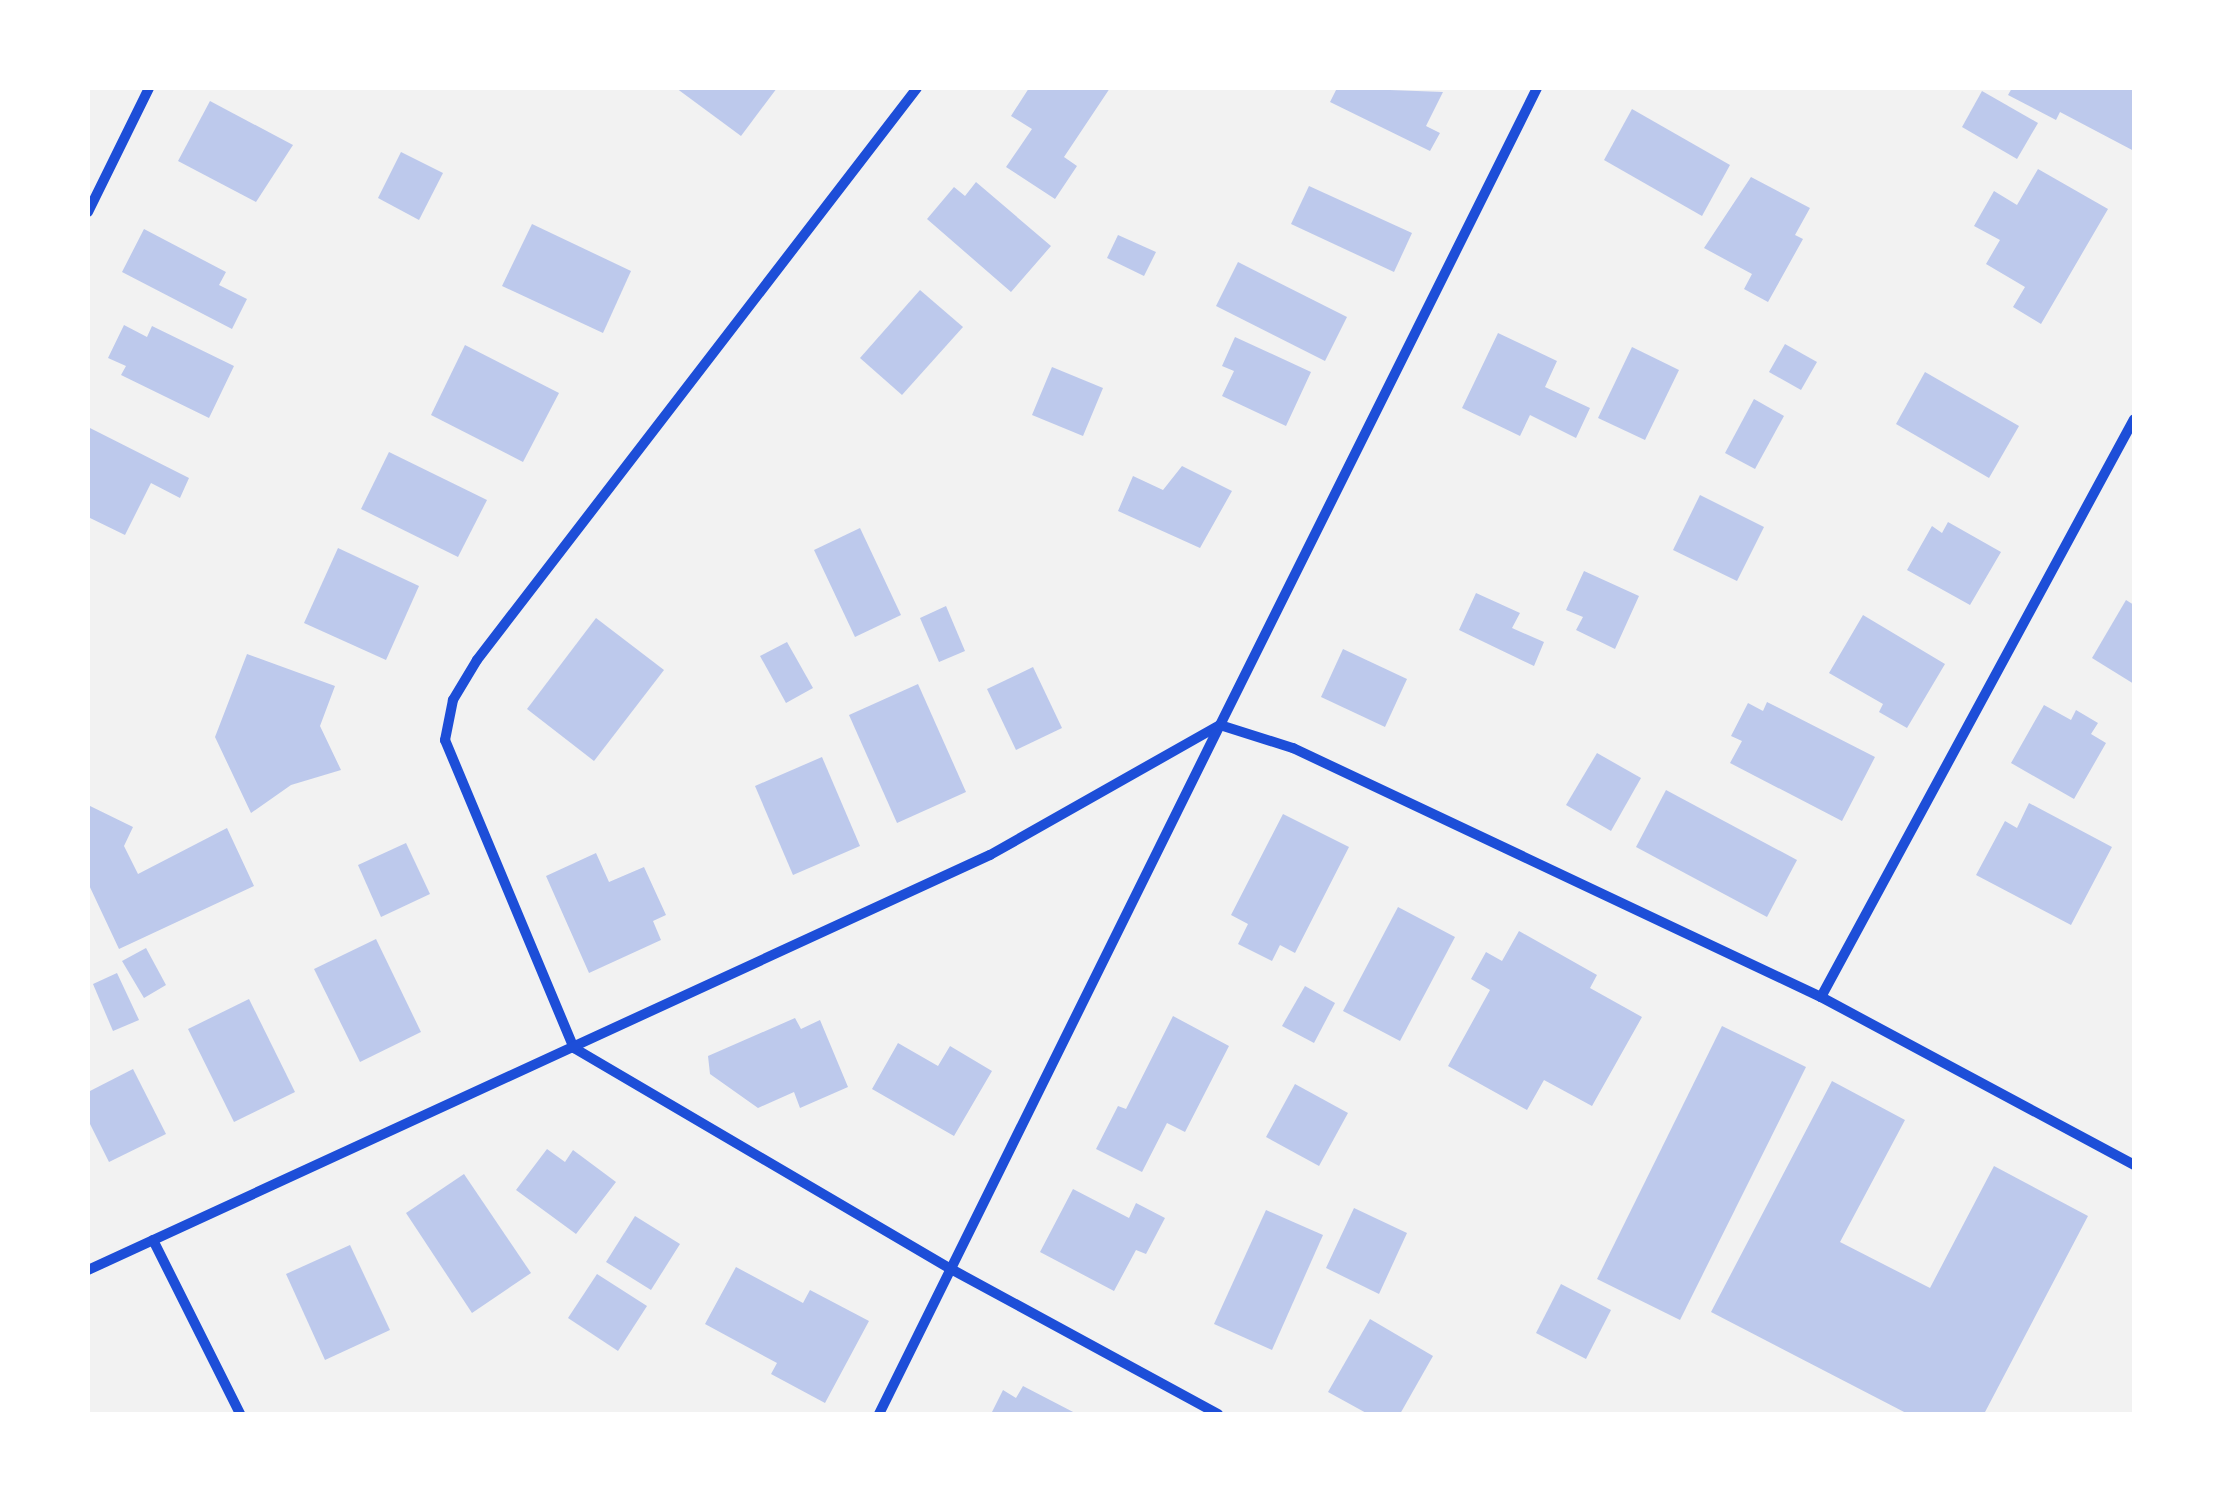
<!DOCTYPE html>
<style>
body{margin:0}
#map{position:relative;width:2222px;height:1502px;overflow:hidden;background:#f2f2f2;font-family:"PT Sans",sans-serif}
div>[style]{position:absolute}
.building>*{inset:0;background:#bdc9ec}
.minor>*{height:10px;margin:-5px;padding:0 5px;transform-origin:5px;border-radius:5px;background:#1d4ed8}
span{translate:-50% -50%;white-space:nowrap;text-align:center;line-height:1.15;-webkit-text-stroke:8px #fff;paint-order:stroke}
.frame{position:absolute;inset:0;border:90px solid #fff;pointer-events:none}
</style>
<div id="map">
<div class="building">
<i style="clip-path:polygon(676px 88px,777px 88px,741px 136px)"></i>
<i style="clip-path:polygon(1029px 88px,1110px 88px,1064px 157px,1077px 166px,1055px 199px,1006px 167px,1032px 129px,1011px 116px)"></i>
<i style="clip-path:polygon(1337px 88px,1443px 92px,1426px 126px,1440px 133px,1430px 151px,1330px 102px)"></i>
<i style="clip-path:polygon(2012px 88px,2132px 88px,2134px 151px,2060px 112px,2056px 120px,2008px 95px)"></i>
<i style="clip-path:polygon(1982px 91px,2038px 123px,2017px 159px,1962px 127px)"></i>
<i style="clip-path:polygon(210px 101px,293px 145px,256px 202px,178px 161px)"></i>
<i style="clip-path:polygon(1632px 109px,1730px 165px,1702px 216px,1604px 160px)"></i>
<i style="clip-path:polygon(401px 152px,443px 173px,419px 220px,378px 198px)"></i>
<i style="clip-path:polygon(2038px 169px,2108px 209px,2041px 324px,2013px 307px,2025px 287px,1986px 264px,2000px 240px,1974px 226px,1994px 191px,2017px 205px)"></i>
<i style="clip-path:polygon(1751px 177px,1810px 208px,1795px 235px,1803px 239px,1768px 302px,1744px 289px,1752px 274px,1704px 248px)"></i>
<i style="clip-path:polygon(976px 182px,1051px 246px,1011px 292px,927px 219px,954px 187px,965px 196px)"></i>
<i style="clip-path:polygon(1309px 186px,1412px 233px,1394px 272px,1291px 224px)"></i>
<i style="clip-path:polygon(532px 224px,631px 271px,603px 333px,502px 286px)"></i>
<i style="clip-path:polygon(144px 229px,226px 272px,219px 285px,247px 299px,232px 329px,122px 272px)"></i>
<i style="clip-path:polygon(1118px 235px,1156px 252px,1144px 276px,1107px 258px)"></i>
<i style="clip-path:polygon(1238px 262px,1347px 317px,1325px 361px,1216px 306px)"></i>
<i style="clip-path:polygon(920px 290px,963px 327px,902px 395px,860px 358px)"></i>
<i style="clip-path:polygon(124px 325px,147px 337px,152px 326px,234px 366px,209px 418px,121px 375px,126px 366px,108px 358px)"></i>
<i style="clip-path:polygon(1498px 333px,1557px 361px,1545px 387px,1590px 408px,1576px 438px,1530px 415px,1520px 436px,1462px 408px)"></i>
<i style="clip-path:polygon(1235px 337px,1311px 372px,1286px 426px,1222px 396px,1234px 371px,1222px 366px)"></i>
<i style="clip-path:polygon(1785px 344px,1817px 362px,1801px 390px,1769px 372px)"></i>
<i style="clip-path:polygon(465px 345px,559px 393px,523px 462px,431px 415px)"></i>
<i style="clip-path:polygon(1632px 347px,1679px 370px,1645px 440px,1598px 418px)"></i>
<i style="clip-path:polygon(1052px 367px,1103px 388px,1083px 436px,1032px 415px)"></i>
<i style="clip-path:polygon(1925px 372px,2019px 426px,1989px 478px,1896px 424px)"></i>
<i style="clip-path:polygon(1754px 399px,1784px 416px,1755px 469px,1725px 453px)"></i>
<i style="clip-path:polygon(88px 427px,189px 478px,180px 498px,151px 483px,125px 535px,88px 517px)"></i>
<i style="clip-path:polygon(389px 452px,487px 500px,458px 557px,361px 509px)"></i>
<i style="clip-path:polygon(1182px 466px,1232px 491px,1200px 548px,1118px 511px,1133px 476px,1163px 490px)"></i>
<i style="clip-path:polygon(1700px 495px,1764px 527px,1737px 581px,1673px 550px)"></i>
<i style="clip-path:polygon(1948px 522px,2001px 552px,1970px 605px,1907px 570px,1932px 526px,1942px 533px)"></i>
<i style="clip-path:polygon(860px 528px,901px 615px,855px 637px,814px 550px)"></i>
<i style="clip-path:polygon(338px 548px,419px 586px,386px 660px,304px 623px)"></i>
<i style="clip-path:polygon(1584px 571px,1639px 596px,1615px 649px,1576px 630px,1583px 617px,1566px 610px)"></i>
<i style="clip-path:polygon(1476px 593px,1520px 613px,1512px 628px,1544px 642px,1534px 666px,1459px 630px)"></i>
<i style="clip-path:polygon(2126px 600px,2134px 605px,2134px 684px,2092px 658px)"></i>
<i style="clip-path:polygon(946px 606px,965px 651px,939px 662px,920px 618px)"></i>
<i style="clip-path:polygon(1863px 615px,1945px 664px,1907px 728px,1879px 712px,1883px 704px,1829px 673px)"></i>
<i style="clip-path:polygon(596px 618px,664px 670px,594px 761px,527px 709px)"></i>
<i style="clip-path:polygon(787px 642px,813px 688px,786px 703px,760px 656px)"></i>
<i style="clip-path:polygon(1343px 649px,1407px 679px,1385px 727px,1321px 697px)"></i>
<i style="clip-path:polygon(247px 654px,335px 686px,320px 726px,341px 770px,291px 785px,251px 813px,215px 737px)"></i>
<i style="clip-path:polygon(1033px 667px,1062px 728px,1016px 750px,987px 689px)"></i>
<i style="clip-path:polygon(918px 684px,966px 792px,897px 823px,849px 715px)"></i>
<i style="clip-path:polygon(1767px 702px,1875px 757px,1842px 821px,1730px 763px,1742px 741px,1731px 736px,1748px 703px,1763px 711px)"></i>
<i style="clip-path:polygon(2044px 705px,2071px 720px,2076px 710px,2098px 723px,2091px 734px,2106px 743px,2074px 799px,2011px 763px)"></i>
<i style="clip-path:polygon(1597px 753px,1641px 778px,1611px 831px,1566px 805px)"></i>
<i style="clip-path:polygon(822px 757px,860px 846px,793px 875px,755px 786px)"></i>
<i style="clip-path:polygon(1666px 790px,1797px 860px,1767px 917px,1636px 847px)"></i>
<i style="clip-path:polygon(2029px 803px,2112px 847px,2071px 925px,1976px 875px,2005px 821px,2017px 828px)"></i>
<i style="clip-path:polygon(88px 805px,133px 827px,124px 846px,138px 874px,227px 828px,254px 886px,119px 949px,88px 883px)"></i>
<i style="clip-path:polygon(1283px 814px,1349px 847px,1295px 953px,1280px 945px,1272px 961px,1238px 944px,1248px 924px,1231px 915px)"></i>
<i style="clip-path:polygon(406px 843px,430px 894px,381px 917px,358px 865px)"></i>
<i style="clip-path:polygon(596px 853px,609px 882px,644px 867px,666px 915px,653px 921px,661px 940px,589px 973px,546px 876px)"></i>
<i style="clip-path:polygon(1398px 907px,1455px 937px,1400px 1041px,1343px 1011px)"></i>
<i style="clip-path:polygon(1519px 931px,1597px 975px,1590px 988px,1642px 1017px,1592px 1106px,1544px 1080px,1527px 1110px,1448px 1066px,1490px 990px,1471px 979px,1486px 952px,1502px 961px)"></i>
<i style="clip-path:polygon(376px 939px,421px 1032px,360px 1062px,314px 969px)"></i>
<i style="clip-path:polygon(146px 948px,166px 985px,144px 998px,122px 961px)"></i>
<i style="clip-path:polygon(117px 973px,139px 1020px,113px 1031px,93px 984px)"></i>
<i style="clip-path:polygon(1305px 986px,1335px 1003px,1314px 1043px,1282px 1026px)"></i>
<i style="clip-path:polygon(249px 999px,295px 1092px,234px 1122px,188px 1029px)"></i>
<i style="clip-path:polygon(1173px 1016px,1229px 1046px,1185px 1132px,1167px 1123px,1142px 1172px,1096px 1149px,1118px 1106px,1126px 1109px)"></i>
<i style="clip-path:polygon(795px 1018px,801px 1029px,820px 1020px,848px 1087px,800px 1108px,794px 1092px,758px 1108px,710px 1074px,708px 1056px)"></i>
<i style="clip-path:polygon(1722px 1026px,1806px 1067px,1680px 1320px,1597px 1279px)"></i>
<i style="clip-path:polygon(898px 1043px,938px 1066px,950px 1046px,992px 1071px,954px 1136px,872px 1089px)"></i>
<i style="clip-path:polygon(133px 1069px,166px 1134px,109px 1162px,88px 1120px,88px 1092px)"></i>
<i style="clip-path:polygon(1832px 1081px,1905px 1120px,1840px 1242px,1930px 1288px,1994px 1166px,2088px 1216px,1984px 1414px,1908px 1414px,1711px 1312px)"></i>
<i style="clip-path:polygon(1295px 1084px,1348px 1113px,1319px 1166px,1266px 1137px)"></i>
<i style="clip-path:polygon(547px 1149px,565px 1162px,573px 1150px,616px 1182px,576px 1234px,516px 1190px)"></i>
<i style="clip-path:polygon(464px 1174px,531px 1273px,472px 1313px,406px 1213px)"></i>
<i style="clip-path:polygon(1073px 1189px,1129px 1218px,1136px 1203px,1165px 1218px,1146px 1254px,1136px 1250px,1114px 1291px,1040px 1252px)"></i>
<i style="clip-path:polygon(1354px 1208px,1407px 1233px,1379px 1294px,1326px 1268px)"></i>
<i style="clip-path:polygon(1266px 1210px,1323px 1235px,1272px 1350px,1214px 1324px)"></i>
<i style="clip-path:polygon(635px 1216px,680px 1244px,651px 1290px,606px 1262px)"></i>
<i style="clip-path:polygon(350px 1245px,390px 1330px,325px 1360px,286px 1274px)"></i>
<i style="clip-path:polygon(736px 1267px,803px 1303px,810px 1290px,869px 1321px,825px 1403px,771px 1374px,777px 1363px,705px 1324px)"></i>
<i style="clip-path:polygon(597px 1274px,647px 1306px,618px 1351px,568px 1318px)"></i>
<i style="clip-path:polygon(1561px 1284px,1611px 1310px,1586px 1359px,1536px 1333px)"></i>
<i style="clip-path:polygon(1370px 1319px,1433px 1356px,1400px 1414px,1368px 1414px,1328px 1392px)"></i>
<i style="clip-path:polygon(1023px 1386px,1077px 1414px,991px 1414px,1003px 1390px,1016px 1398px)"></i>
</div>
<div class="minor">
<i style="left:917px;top:88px;width:722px;rotate:127.57deg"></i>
<i style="left:477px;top:660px;width:47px;rotate:121deg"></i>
<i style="left:453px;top:700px;width:41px;rotate:101.3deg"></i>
<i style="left:445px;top:740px;width:334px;rotate:67.3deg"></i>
<i style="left:574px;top:1048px;width:437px;rotate:30.4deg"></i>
<i style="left:951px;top:1269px;width:304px;rotate:28.5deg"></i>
<i style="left:88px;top:212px;width:138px;rotate:-63.8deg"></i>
<i style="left:1821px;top:997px;width:657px;rotate:-61.56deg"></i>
<i style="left:153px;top:1240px;width:195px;rotate:63.4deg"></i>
<i style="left:88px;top:1270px;width:993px;rotate:-24.71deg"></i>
<i style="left:990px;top:855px;width:264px;rotate:-29.5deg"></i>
<i style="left:1220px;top:725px;width:712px;rotate:-63.54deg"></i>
<i style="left:879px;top:1414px;width:769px;rotate:-63.67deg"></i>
<i style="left:1220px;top:725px;width:77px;rotate:17.5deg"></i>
<i style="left:1293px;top:748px;width:584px;rotate:25.25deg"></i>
<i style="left:1821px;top:997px;width:355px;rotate:28.2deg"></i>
</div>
<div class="frame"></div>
</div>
